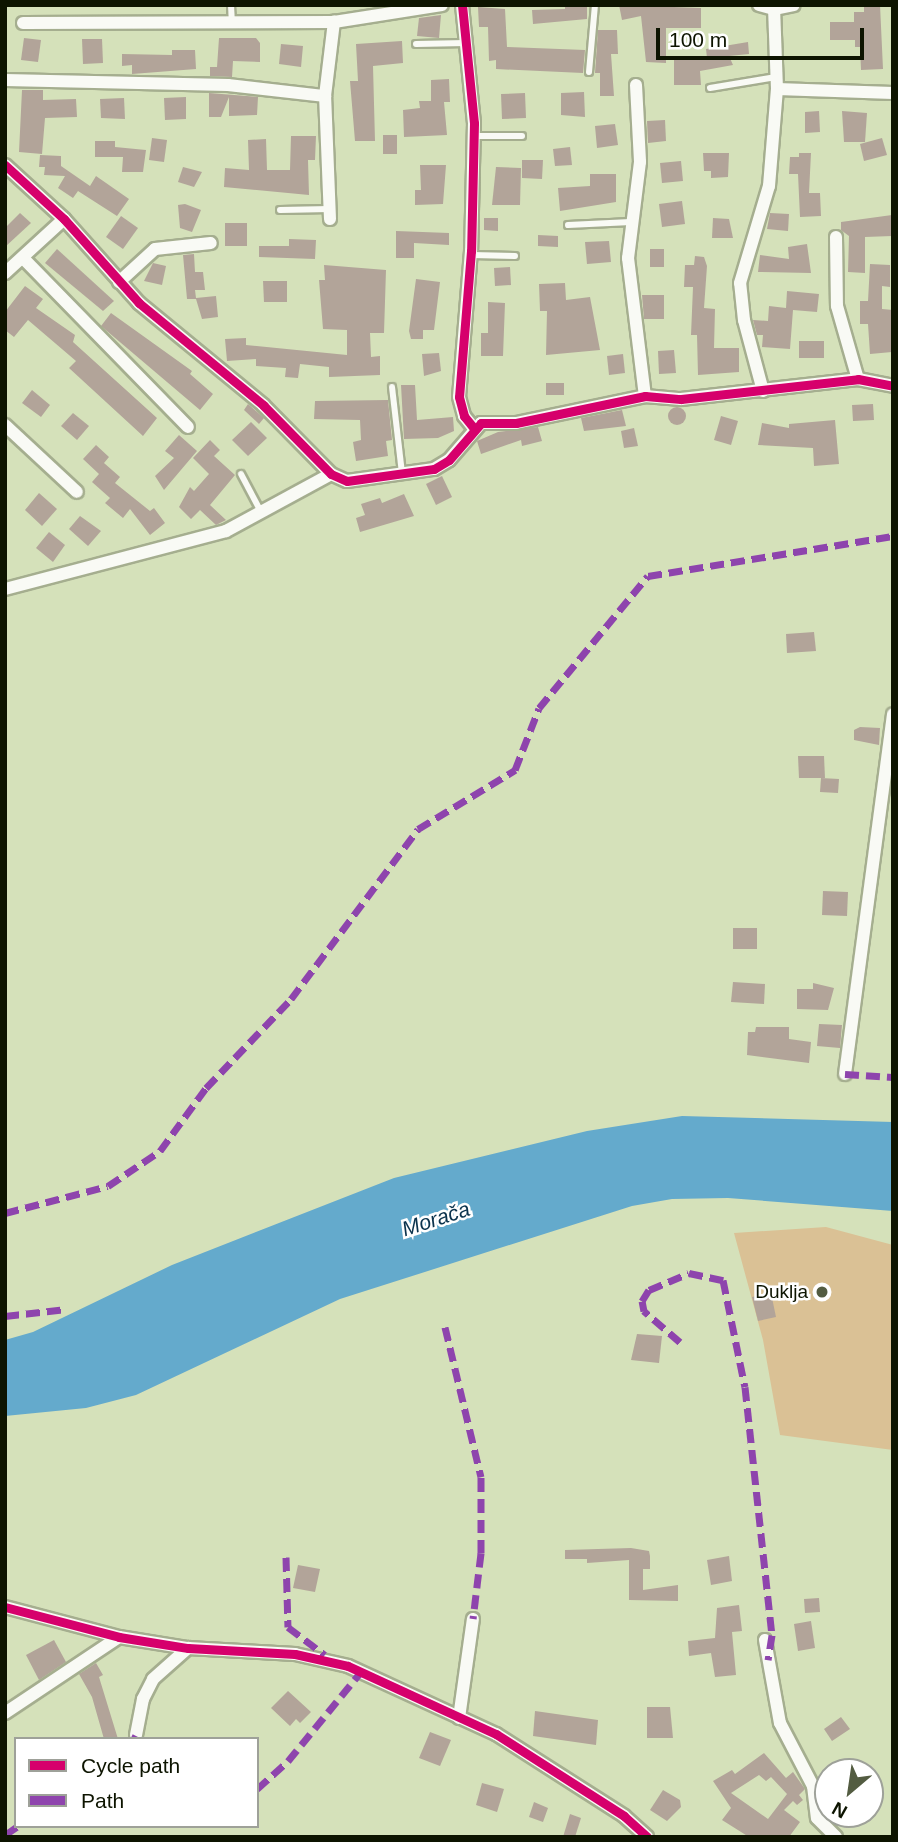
<!DOCTYPE html>
<meta charset="utf-8">
<style>
body{margin:0}
#map{position:relative;width:898px;height:1842px;overflow:hidden;background:#d5e1ba;font-family:Arial,sans-serif}
div>[style]{position:absolute}
.green>*{inset:0;background:#dac195}
.water>*{inset:0;background:#64aacc}
.building>*{inset:0;background:#b2a499}
.round{border-radius:50%}
.roads{filter:drop-shadow(2px 0 #a5ae8f) drop-shadow(-2px 0 #a5ae8f) drop-shadow(0 2px #a5ae8f) drop-shadow(0 -2px #a5ae8f)}
.lane>*{height:6px;margin:-3px;padding:0 3px;transform-origin:3px;border-radius:3px;background:#f9faf5}
.street>*{height:12px;margin:-6px;padding:0 6px;transform-origin:6px;border-radius:6px;background:#f9faf5}
.quiet>*{height:7px;margin-top:-3.5px;transform-origin:0;background:repeating-linear-gradient(90deg,#8e44ad 0 14px,transparent 0 21px)}
.cycleway>*{height:9px;margin:-4.5px;padding:0 4.5px;transform-origin:4.5px;border-radius:4.5px;background:#d6006c}
.dots>*{width:19px;height:19px;translate:-50% -50%;box-sizing:border-box;border:4px solid #fff;border-radius:50%}
span{translate:-50% -50%;white-space:nowrap;text-align:center;line-height:1.15;-webkit-text-stroke:5px #fff;paint-order:stroke}
.poi-label{font-size:19px;color:#0d1400}
.right{translate:-100% -50%;text-align:right}
.water-label{font-size:21px;color:#0b334d;font-style:italic}
.frame{position:absolute;inset:0;border:7px solid #0d1400;pointer-events:none}
.legend{position:absolute;left:14px;top:1737px;width:245px;height:91px;box-sizing:border-box;background:#fff;border:2px solid #9ea199;margin:0;padding:9px 12px;list-style:none;font-size:21px;color:#0d1400}
.legend li{display:flex;align-items:center;gap:14px;height:35px}
.legend b{width:35px;border:2px solid #9ea199}
.north{position:absolute;left:814px;top:1758px;width:70px;height:70px;box-sizing:border-box;background:#fff;border:2px solid #9ea199;border-radius:50%;rotate:209deg;font-size:19px;font-weight:700;line-height:28px;text-align:center;color:#0d1400}
.north::after{content:'';display:block;margin:auto;width:24px;height:32px;background:#535c41;clip-path:polygon(50% 0,100% 100%,50% 72%,0 100%)}
.scale{position:absolute;left:656px;top:28px;width:208px;height:32px;box-sizing:border-box;border:4px solid #0d1400;border-top:0;padding-left:9px;font-size:21px;line-height:24px;white-space:nowrap;color:#0d1400;-webkit-text-stroke:5px #fff;paint-order:stroke}
</style>
<div id="map">
<div class="green">
<i style="clip-path:polygon(826px 1227px,893px 1245px,893px 1450px,780px 1435px,763px 1340px,734px 1233px)"></i>
</div>
<div class="water">
<i style="clip-path:polygon(682px 1116px,893px 1122px,893px 1211px,728px 1198px,672px 1199px,632px 1206px,340px 1299px,136px 1395px,86px 1408px,5px 1416px,5px 1340px,33px 1332px,172px 1265px,394px 1178px,587px 1131px)"></i>
</div>
<div class="building">
<i style="clip-path:polygon(565px 5px,587px 5px,587px 19px,533px 24px,532px 10px,565px 9px)"></i>
<i style="clip-path:polygon(619px 5px,701px 8px,701px 28px,666px 28px,666px 63px,646px 62px,641px 16px,622px 20px)"></i>
<i style="clip-path:polygon(864px 5px,880px 5px,883px 69px,861px 70px,860px 47px,855px 47px,855px 40px,830px 40px,830px 22px,854px 22px,854px 12px,864px 12px)"></i>
<i style="clip-path:polygon(478px 7px,505px 9px,507px 47px,585px 50px,583px 73px,496px 69px,496px 60px,489px 61px,488px 27px,479px 27px)"></i>
<i style="clip-path:polygon(441px 15px,439px 38px,417px 36px,419px 18px)"></i>
<i style="clip-path:polygon(598px 30px,617px 30px,618px 54px,611px 54px,614px 96px,600px 96px,600px 73px,595px 73px)"></i>
<i style="clip-path:polygon(24px 38px,41px 40px,38px 62px,21px 60px)"></i>
<i style="clip-path:polygon(219px 38px,256px 38px,260px 43px,260px 62px,233px 61px,232px 77px,210px 76px,210px 67px,217px 67px)"></i>
<i style="clip-path:polygon(82px 39px,102px 39px,103px 63px,83px 64px)"></i>
<i style="clip-path:polygon(402px 41px,403px 63px,373px 66px,375px 141px,355px 141px,350px 81px,358px 81px,356px 44px)"></i>
<i style="clip-path:polygon(748px 42px,749px 54px,729px 56px,733px 65px,700px 71px,701px 85px,674px 85px,674px 60px,712px 59px,707px 58px,706px 49px)"></i>
<i style="clip-path:polygon(281px 44px,303px 46px,301px 67px,279px 64px)"></i>
<i style="clip-path:polygon(172px 50px,195px 50px,196px 69px,132px 74px,132px 65px,122px 66px,122px 54px,172px 55px)"></i>
<i style="clip-path:polygon(449px 79px,450px 102px,444px 102px,447px 135px,404px 137px,403px 110px,420px 108px,419px 101px,431px 101px,431px 80px)"></i>
<i style="clip-path:polygon(22px 90px,43px 90px,43px 100px,76px 99px,77px 117px,45px 118px,42px 154px,19px 152px)"></i>
<i style="clip-path:polygon(584px 92px,585px 117px,561px 115px,561px 93px)"></i>
<i style="clip-path:polygon(209px 93px,258px 97px,257px 115px,229px 116px,229px 97px,221px 117px,209px 117px)"></i>
<i style="clip-path:polygon(525px 93px,526px 118px,502px 119px,501px 94px)"></i>
<i style="clip-path:polygon(186px 97px,186px 119px,165px 120px,164px 98px)"></i>
<i style="clip-path:polygon(124px 98px,125px 119px,101px 118px,100px 99px)"></i>
<i style="clip-path:polygon(819px 111px,820px 132px,805px 133px,805px 112px)"></i>
<i style="clip-path:polygon(842px 111px,867px 113px,865px 142px,844px 142px)"></i>
<i style="clip-path:polygon(665px 120px,666px 141px,648px 143px,647px 121px)"></i>
<i style="clip-path:polygon(615px 124px,618px 145px,597px 148px,595px 126px)"></i>
<i style="clip-path:polygon(383px 135px,397px 135px,397px 154px,383px 154px)"></i>
<i style="clip-path:polygon(291px 136px,316px 136px,315px 160px,308px 160px,309px 195px,224px 187px,225px 168px,249px 170px,248px 140px,266px 139px,267px 170px,290px 170px)"></i>
<i style="clip-path:polygon(152px 138px,167px 140px,164px 162px,149px 160px)"></i>
<i style="clip-path:polygon(882px 138px,887px 155px,864px 161px,860px 144px)"></i>
<i style="clip-path:polygon(95px 141px,115px 141px,115px 147px,146px 150px,143px 172px,122px 172px,123px 157px,95px 157px)"></i>
<i style="clip-path:polygon(570px 147px,572px 165px,555px 166px,553px 149px)"></i>
<i style="clip-path:polygon(703px 153px,729px 153px,728px 177px,711px 178px,711px 171px,704px 171px)"></i>
<i style="clip-path:polygon(799px 153px,811px 153px,809px 193px,820px 193px,821px 216px,800px 217px,798px 174px,789px 174px,790px 157px,799px 157px)"></i>
<i style="clip-path:polygon(40px 155px,61px 156px,61px 166px,90px 186px,96px 176px,129px 199px,117px 216px,78px 191px,73px 198px,58px 188px,65px 176px,44px 175px,45px 167px,39px 167px)"></i>
<i style="clip-path:polygon(522px 160px,543px 160px,542px 179px,522px 178px)"></i>
<i style="clip-path:polygon(681px 161px,683px 181px,662px 183px,660px 163px)"></i>
<i style="clip-path:polygon(420px 165px,446px 165px,443px 204px,415px 205px,415px 190px,421px 190px)"></i>
<i style="clip-path:polygon(183px 167px,202px 172px,194px 187px,178px 182px)"></i>
<i style="clip-path:polygon(496px 167px,521px 168px,520px 205px,492px 205px)"></i>
<i style="clip-path:polygon(590px 174px,616px 174px,616px 202px,560px 211px,558px 188px,590px 186px)"></i>
<i style="clip-path:polygon(682px 201px,685px 224px,662px 227px,659px 204px)"></i>
<i style="clip-path:polygon(185px 204px,201px 210px,192px 232px,180px 228px,178px 205px)"></i>
<i style="clip-path:polygon(20px 213px,31px 223px,5px 247px,5px 228px)"></i>
<i style="clip-path:polygon(770px 213px,789px 214px,788px 231px,767px 229px)"></i>
<i style="clip-path:polygon(892px 215px,892px 236px,865px 237px,865px 273px,848px 272px,849px 236px,841px 230px,841px 222px)"></i>
<i style="clip-path:polygon(121px 216px,138px 228px,123px 249px,106px 237px)"></i>
<i style="clip-path:polygon(484px 218px,498px 218px,498px 231px,484px 230px)"></i>
<i style="clip-path:polygon(713px 218px,729px 219px,733px 238px,712px 238px)"></i>
<i style="clip-path:polygon(225px 223px,247px 223px,247px 246px,225px 246px)"></i>
<i style="clip-path:polygon(396px 231px,449px 233px,449px 245px,414px 243px,414px 258px,396px 258px)"></i>
<i style="clip-path:polygon(538px 235px,558px 236px,558px 247px,538px 246px)"></i>
<i style="clip-path:polygon(289px 239px,316px 240px,315px 259px,259px 257px,259px 246px,289px 246px)"></i>
<i style="clip-path:polygon(609px 241px,611px 262px,587px 264px,585px 242px)"></i>
<i style="clip-path:polygon(807px 244px,811px 273px,758px 272px,760px 255px,789px 259px,788px 247px)"></i>
<i style="clip-path:polygon(57px 249px,114px 301px,103px 311px,45px 263px)"></i>
<i style="clip-path:polygon(650px 249px,664px 249px,664px 267px,650px 267px)"></i>
<i style="clip-path:polygon(194px 254px,195px 272px,203px 272px,205px 290px,195px 290px,196px 298px,216px 296px,218px 317px,202px 319px,196px 299px,187px 299px,183px 255px)"></i>
<i style="clip-path:polygon(695px 256px,704px 257px,707px 266px,704px 308px,715px 309px,714px 348px,739px 348px,739px 372px,698px 375px,697px 335px,691px 335px,693px 287px,684px 287px,685px 265px,694px 265px)"></i>
<i style="clip-path:polygon(153px 263px,166px 266px,162px 285px,144px 281px)"></i>
<i style="clip-path:polygon(870px 264px,890px 265px,890px 287px,882px 286px,882px 309px,893px 310px,892px 352px,870px 354px,868px 324px,860px 324px,860px 301px,868px 301px)"></i>
<i style="clip-path:polygon(324px 265px,386px 270px,384px 333px,370px 333px,371px 357px,380px 356px,380px 375px,329px 377px,329px 367px,300px 364px,298px 378px,285px 377px,286px 368px,256px 366px,256px 359px,227px 361px,225px 339px,246px 338px,246px 345px,347px 355px,347px 330px,323px 329px,319px 280px,325px 280px)"></i>
<i style="clip-path:polygon(510px 267px,511px 285px,495px 286px,494px 268px)"></i>
<i style="clip-path:polygon(416px 279px,440px 282px,434px 330px,423px 330px,423px 339px,411px 339px,409px 331px)"></i>
<i style="clip-path:polygon(263px 281px,287px 281px,287px 302px,264px 302px)"></i>
<i style="clip-path:polygon(565px 283px,566px 300px,590px 297px,600px 350px,546px 355px,547px 311px,540px 311px,539px 284px)"></i>
<i style="clip-path:polygon(25px 286px,43px 299px,36px 308px,75px 335px,73px 342px,157px 418px,143px 436px,69px 368px,76px 361px,28px 320px,14px 337px,5px 330px,5px 312px)"></i>
<i style="clip-path:polygon(787px 291px,819px 294px,817px 312px,793px 310px,790px 349px,762px 347px,763px 335px,757px 335px,753px 320px,768px 321px,769px 306px,786px 308px)"></i>
<i style="clip-path:polygon(642px 295px,664px 295px,664px 319px,644px 319px)"></i>
<i style="clip-path:polygon(488px 302px,505px 303px,503px 356px,481px 356px,481px 333px,488px 333px)"></i>
<i style="clip-path:polygon(111px 313px,192px 371px,190px 374px,213px 394px,200px 410px,101px 326px)"></i>
<i style="clip-path:polygon(799px 341px,824px 341px,824px 358px,799px 358px)"></i>
<i style="clip-path:polygon(674px 350px,676px 373px,659px 374px,658px 351px)"></i>
<i style="clip-path:polygon(439px 353px,441px 371px,424px 376px,422px 354px)"></i>
<i style="clip-path:polygon(623px 354px,625px 373px,609px 375px,607px 356px)"></i>
<i style="clip-path:polygon(546px 383px,564px 383px,564px 395px,546px 395px)"></i>
<i style="clip-path:polygon(401px 385px,415px 385px,417px 420px,453px 417px,454px 431px,438px 438px,404px 439px)"></i>
<i style="clip-path:polygon(32px 390px,50px 405px,41px 417px,22px 403px)"></i>
<i style="clip-path:polygon(388px 400px,392px 440px,386px 441px,388px 456px,356px 461px,353px 442px,361px 440px,360px 420px,314px 419px,315px 401px)"></i>
<i style="clip-path:polygon(248px 404px,264px 418px,259px 424px,244px 410px)"></i>
<i style="clip-path:polygon(873px 404px,874px 420px,853px 421px,852px 405px)"></i>
<i class="round" style="left:668px;top:407px;width:18px;height:18px"></i>
<i style="clip-path:polygon(622px 410px,626px 426px,584px 431px,581px 418px)"></i>
<i style="clip-path:polygon(73px 413px,89px 426px,77px 440px,61px 426px)"></i>
<i style="clip-path:polygon(721px 416px,738px 421px,731px 445px,714px 440px)"></i>
<i style="clip-path:polygon(835px 420px,839px 464px,814px 466px,813px 448px,758px 445px,762px 423px,789px 428px,789px 424px)"></i>
<i style="clip-path:polygon(251px 422px,267px 438px,248px 456px,232px 440px)"></i>
<i style="clip-path:polygon(538px 427px,542px 441px,522px 446px,521px 440px,481px 454px,477px 441px,498px 432px)"></i>
<i style="clip-path:polygon(634px 428px,638px 446px,624px 448px,621px 431px)"></i>
<i style="clip-path:polygon(179px 435px,197px 451px,164px 490px,155px 476px,174px 458px,165px 451px)"></i>
<i style="clip-path:polygon(210px 440px,220px 450px,214px 456px,235px 475px,210px 505px,226px 520px,216px 525px,200px 510px,191px 519px,179px 507px,190px 487px,194px 491px,209px 474px,193px 458px)"></i>
<i style="clip-path:polygon(96px 445px,109px 457px,104px 463px,120px 477px,115px 483px,150px 511px,154px 508px,165px 523px,150px 535px,130px 509px,123px 518px,105px 503px,110px 498px,92px 482px,99px 474px,83px 459px)"></i>
<i style="clip-path:polygon(442px 476px,452px 497px,436px 505px,426px 484px)"></i>
<i style="clip-path:polygon(39px 493px,57px 509px,42px 526px,25px 510px)"></i>
<i style="clip-path:polygon(404px 494px,414px 516px,360px 532px,356px 518px,365px 515px,361px 504px,380px 498px,382px 503px)"></i>
<i style="clip-path:polygon(80px 516px,101px 531px,88px 546px,69px 529px)"></i>
<i style="clip-path:polygon(49px 532px,65px 545px,53px 562px,36px 548px)"></i>
<i style="clip-path:polygon(814px 632px,816px 651px,787px 653px,786px 634px)"></i>
<i style="clip-path:polygon(860px 727px,880px 728px,879px 745px,854px 740px,854px 730px)"></i>
<i style="clip-path:polygon(798px 756px,824px 756px,825px 778px,799px 778px)"></i>
<i style="clip-path:polygon(821px 778px,839px 779px,838px 793px,820px 792px)"></i>
<i style="clip-path:polygon(823px 891px,848px 892px,847px 916px,822px 915px)"></i>
<i style="clip-path:polygon(733px 928px,757px 928px,757px 949px,733px 949px)"></i>
<i style="clip-path:polygon(733px 982px,765px 984px,764px 1004px,731px 1002px)"></i>
<i style="clip-path:polygon(813px 983px,834px 988px,828px 1010px,797px 1009px,797px 989px,813px 989px)"></i>
<i style="clip-path:polygon(819px 1024px,842px 1025px,840px 1048px,817px 1046px)"></i>
<i style="clip-path:polygon(756px 1027px,789px 1027px,789px 1039px,811px 1042px,809px 1063px,747px 1055px,748px 1032px,755px 1032px)"></i>
<i style="clip-path:polygon(771px 1293px,776px 1317px,758px 1321px,752px 1297px)"></i>
<i style="clip-path:polygon(637px 1334px,662px 1336px,659px 1363px,631px 1360px)"></i>
<i style="clip-path:polygon(631px 1548px,649px 1551px,650px 1556px,650px 1569px,643px 1569px,643px 1590px,678px 1585px,678px 1601px,629px 1600px,629px 1560px,587px 1563px,587px 1559px,565px 1559px,565px 1550px)"></i>
<i style="clip-path:polygon(729px 1556px,732px 1581px,711px 1585px,707px 1560px)"></i>
<i style="clip-path:polygon(298px 1565px,320px 1569px,315px 1592px,293px 1588px)"></i>
<i style="clip-path:polygon(819px 1598px,820px 1612px,805px 1613px,804px 1599px)"></i>
<i style="clip-path:polygon(739px 1605px,742px 1631px,732px 1632px,736px 1675px,715px 1677px,711px 1653px,689px 1656px,688px 1641px,715px 1638px,717px 1608px)"></i>
<i style="clip-path:polygon(811px 1621px,815px 1648px,798px 1651px,794px 1624px)"></i>
<i style="clip-path:polygon(54px 1640px,66px 1662px,39px 1680px,26px 1655px)"></i>
<i style="clip-path:polygon(96px 1663px,103px 1675px,99px 1677px,118px 1739px,104px 1739px,92px 1697px,79px 1674px)"></i>
<i style="clip-path:polygon(288px 1691px,311px 1712px,300px 1723px,296px 1719px,290px 1726px,271px 1708px)"></i>
<i style="clip-path:polygon(647px 1707px,670px 1707px,673px 1738px,647px 1738px)"></i>
<i style="clip-path:polygon(535px 1711px,598px 1720px,596px 1745px,533px 1736px)"></i>
<i style="clip-path:polygon(841px 1717px,850px 1729px,832px 1741px,824px 1729px)"></i>
<i style="clip-path:polygon(430px 1732px,451px 1740px,440px 1766px,419px 1758px)"></i>
<i style="clip-path:polygon(evenodd,764px 1753px,786px 1778px,793px 1772px,805px 1789px,799px 1795px,803px 1800px,797px 1805px,793px 1801px,784px 1810px,800px 1822px,789px 1837px,749px 1837px,722px 1820px,731px 1808px,713px 1781px,732px 1770px,735px 1774px,764px 1753px,759px 1775px,766px 1781px,771px 1777px,787px 1794px,768px 1819px,731px 1793px,759px 1775px)"></i>
<i style="clip-path:polygon(482px 1783px,504px 1789px,497px 1812px,476px 1805px)"></i>
<i style="clip-path:polygon(663px 1790px,680px 1800px,681px 1807px,667px 1821px,650px 1810px)"></i>
<i style="clip-path:polygon(534px 1802px,548px 1808px,543px 1822px,529px 1817px)"></i>
<i style="clip-path:polygon(570px 1814px,581px 1818px,575px 1837px,563px 1837px)"></i>
<i style="clip-path:polygon(825px 1814px,855px 1814px,847px 1828px)"></i>
</div>
<div class="roads">
<div class="lane">
<i style="left:231px;top:5px;width:18px;rotate:87deg"></i>
<i style="left:416px;top:44px;width:50px;rotate:-1.1deg"></i>
<i style="left:589px;top:72px;width:67px;rotate:-84.9deg"></i>
<i style="left:710px;top:88px;width:67px;rotate:-9.5deg"></i>
<i style="left:474px;top:136px;width:48px"></i>
<i style="left:280px;top:210px;width:50px;rotate:-1.1deg"></i>
<i style="left:568px;top:225px;width:63px;rotate:-2.7deg"></i>
<i style="left:472px;top:255px;width:43px;rotate:1.3deg"></i>
<i style="left:392px;top:387px;width:87px;rotate:83.4deg"></i>
<i style="left:241px;top:474px;width:43px;rotate:62.2deg"></i>
</div>
<div class="street">
<i style="left:462px;top:5px;width:119px;rotate:84.2deg"></i>
<i style="left:474px;top:123px;width:128px;rotate:91.3deg"></i>
<i style="left:471px;top:251px;width:146px;rotate:94.7deg"></i>
<i style="left:459px;top:397px;width:20px;rotate:75deg"></i>
<i style="left:464px;top:416px;width:14px;rotate:51deg"></i>
<i style="left:759px;top:5px;width:16px;rotate:15deg"></i>
<i style="left:774px;top:9px;width:20px;rotate:-11deg"></i>
<i style="left:23px;top:23px;width:311px;rotate:-0.2deg"></i>
<i style="left:334px;top:22px;width:109px;rotate:-8.9deg"></i>
<i style="left:5px;top:80px;width:223px;rotate:1.3deg"></i>
<i style="left:228px;top:85px;width:98px;rotate:6.5deg"></i>
<i style="left:636px;top:85px;width:77px;rotate:87deg"></i>
<i style="left:640px;top:162px;width:97px;rotate:97.1deg"></i>
<i style="left:628px;top:258px;width:139px;rotate:83deg"></i>
<i style="left:777px;top:89px;width:116px;rotate:2deg"></i>
<i style="left:5px;top:165px;width:80px;rotate:42.5deg"></i>
<i style="left:64px;top:219px;width:113px;rotate:48.2deg"></i>
<i style="left:139px;top:303px;width:161px;rotate:39.4deg"></i>
<i style="left:263px;top:405px;width:97px;rotate:45.4deg"></i>
<i style="left:331px;top:474px;width:17px;rotate:24deg"></i>
<i style="left:347px;top:481px;width:88px;rotate:-7.9deg"></i>
<i style="left:434px;top:469px;width:17px;rotate:-31deg"></i>
<i style="left:449px;top:460px;width:49px;rotate:-49.1deg"></i>
<i style="left:481px;top:423px;width:35px"></i>
<i style="left:516px;top:423px;width:132px;rotate:-11.8deg"></i>
<i style="left:645px;top:396px;width:36px;rotate:5deg"></i>
<i style="left:681px;top:399px;width:178px;rotate:-6.4deg"></i>
<i style="left:858px;top:379px;width:36px;rotate:11deg"></i>
<i style="left:330px;top:219px;width:123px;rotate:-92.3deg"></i>
<i style="left:325px;top:96px;width:75px;rotate:-83.1deg"></i>
<i style="left:836px;top:237px;width:69px;rotate:89.2deg"></i>
<i style="left:837px;top:306px;width:76px;rotate:74deg"></i>
<i style="left:23px;top:258px;width:236px;rotate:45.7deg"></i>
<i style="left:5px;top:273px;width:80px;rotate:-42.5deg"></i>
<i style="left:119px;top:282px;width:49px;rotate:-42.5deg"></i>
<i style="left:155px;top:249px;width:56px;rotate:-6.1deg"></i>
<i style="left:763px;top:391px;width:73px;rotate:-105deg"></i>
<i style="left:744px;top:320px;width:37px;rotate:-96deg"></i>
<i style="left:740px;top:283px;width:101px;rotate:-73.4deg"></i>
<i style="left:769px;top:186px;width:97px;rotate:-85.3deg"></i>
<i style="left:777px;top:89px;width:80px;rotate:-92.1deg"></i>
<i style="left:5px;top:425px;width:98px;rotate:42.9deg"></i>
<i style="left:5px;top:589px;width:228px;rotate:-14.7deg"></i>
<i style="left:226px;top:531px;width:119px;rotate:-28.5deg"></i>
<i style="left:845px;top:1074px;width:363px;rotate:-82.4deg"></i>
<i style="left:5px;top:1607px;width:118px;rotate:14.7deg"></i>
<i style="left:119px;top:1637px;width:70px;rotate:9.1deg"></i>
<i style="left:188px;top:1648px;width:107px;rotate:3.2deg"></i>
<i style="left:295px;top:1654px;width:54px;rotate:12.8deg"></i>
<i style="left:348px;top:1666px;width:163px;rotate:24.7deg"></i>
<i style="left:496px;top:1734px;width:152px;rotate:32.6deg"></i>
<i style="left:624px;top:1816px;width:31px;rotate:42deg"></i>
<i style="left:765px;top:1640px;width:84px;rotate:79.8deg"></i>
<i style="left:780px;top:1723px;width:71px;rotate:62.4deg"></i>
<i style="left:813px;top:1786px;width:32px;rotate:83deg"></i>
<i style="left:817px;top:1818px;width:27px;rotate:45deg"></i>
<i style="left:5px;top:1713px;width:137px;rotate:-33.7deg"></i>
<i style="left:459px;top:1718px;width:100px;rotate:-82deg"></i>
<i style="left:136px;top:1735px;width:37px;rotate:-79deg"></i>
<i style="left:143px;top:1699px;width:22px;rotate:-63deg"></i>
<i style="left:153px;top:1679px;width:47px;rotate:-41.5deg"></i>
</div>
</div>
<div class="quiet">
<i style="left:845px;top:1074px;width:48px;rotate:3.6deg"></i>
<i style="left:5px;top:1213px;width:106px;rotate:-14.7deg"></i>
<i style="left:108px;top:1186px;width:63px;rotate:-33.9deg"></i>
<i style="left:160px;top:1151px;width:78px;rotate:-53.9deg"></i>
<i style="left:206px;top:1088px;width:123px;rotate:-46.3deg"></i>
<i style="left:291px;top:999px;width:212px;rotate:-53.2deg"></i>
<i style="left:418px;top:829px;width:114px;rotate:-31.3deg"></i>
<i style="left:515px;top:770px;width:66px;rotate:-68.8deg"></i>
<i style="left:539px;top:708px;width:171px;rotate:-50.5deg"></i>
<i style="left:648px;top:576px;width:248px;rotate:-9.3deg"></i>
<i style="left:5px;top:1316px;width:62px;rotate:-6.4deg"></i>
<i style="left:445px;top:1327px;width:154px;rotate:76.5deg"></i>
<i style="left:481px;top:1477px;width:76px;rotate:90deg"></i>
<i style="left:481px;top:1553px;width:66px;rotate:96.9deg"></i>
<i style="left:680px;top:1342px;width:48px;rotate:-139.3deg"></i>
<i style="left:644px;top:1311px;width:10px;rotate:-101deg"></i>
<i style="left:642px;top:1301px;width:13px;rotate:-58deg"></i>
<i style="left:649px;top:1290px;width:43px;rotate:-23deg"></i>
<i style="left:689px;top:1273px;width:35px;rotate:12deg"></i>
<i style="left:723px;top:1280px;width:109px;rotate:78.4deg"></i>
<i style="left:745px;top:1387px;width:249px;rotate:83.8deg"></i>
<i style="left:772px;top:1635px;width:25px;rotate:99deg"></i>
<i style="left:286px;top:1557px;width:70px;rotate:88.4deg"></i>
<i style="left:288px;top:1627px;width:46px;rotate:37.1deg"></i>
<i style="left:134px;top:1739px;width:4px;rotate:-63deg"></i>
<i style="left:257px;top:1789px;width:42px;rotate:-42.1deg"></i>
<i style="left:288px;top:1761px;width:114px;rotate:-50.7deg"></i>
<i style="left:5px;top:1835px;width:16px;rotate:-35deg"></i>
</div>
<div class="cycleway">
<i style="left:462px;top:5px;width:119px;rotate:84.2deg"></i>
<i style="left:474px;top:123px;width:128px;rotate:91.3deg"></i>
<i style="left:471px;top:251px;width:146px;rotate:94.7deg"></i>
<i style="left:459px;top:397px;width:20px;rotate:75deg"></i>
<i style="left:464px;top:416px;width:14px;rotate:51deg"></i>
<i style="left:5px;top:165px;width:80px;rotate:42.5deg"></i>
<i style="left:64px;top:219px;width:113px;rotate:48.2deg"></i>
<i style="left:139px;top:303px;width:161px;rotate:39.4deg"></i>
<i style="left:263px;top:405px;width:97px;rotate:45.4deg"></i>
<i style="left:331px;top:474px;width:17px;rotate:24deg"></i>
<i style="left:347px;top:481px;width:88px;rotate:-7.9deg"></i>
<i style="left:434px;top:469px;width:17px;rotate:-31deg"></i>
<i style="left:449px;top:460px;width:49px;rotate:-49.1deg"></i>
<i style="left:481px;top:423px;width:35px"></i>
<i style="left:516px;top:423px;width:132px;rotate:-11.8deg"></i>
<i style="left:645px;top:396px;width:36px;rotate:5deg"></i>
<i style="left:681px;top:399px;width:178px;rotate:-6.4deg"></i>
<i style="left:858px;top:379px;width:36px;rotate:11deg"></i>
<i style="left:5px;top:1607px;width:118px;rotate:14.7deg"></i>
<i style="left:119px;top:1637px;width:70px;rotate:9.1deg"></i>
<i style="left:188px;top:1648px;width:107px;rotate:3.2deg"></i>
<i style="left:295px;top:1654px;width:54px;rotate:12.8deg"></i>
<i style="left:348px;top:1666px;width:163px;rotate:24.7deg"></i>
<i style="left:496px;top:1734px;width:152px;rotate:32.6deg"></i>
<i style="left:624px;top:1816px;width:31px;rotate:42deg"></i>
</div>
<div class="dots">
<i style="left:822px;top:1292px;background:#535c41"></i>
</div>
<div class="poi-label">
<span class="right" style="left:808px;top:1292px">Duklja</span>
</div>
<div class="water-label">
<span style="left:436px;top:1219px;rotate:-18deg">Morača</span>
</div>
<div class="frame"></div>
<ul class="legend">
<li><b style="height:9px;background:#d6006c"></b>Cycle path</li>
<li><b style="height:9px;background:#8e44ad"></b>Path</li>
</ul>
<div class="north">N</div>
<div class="scale">100 m</div>
</div>
